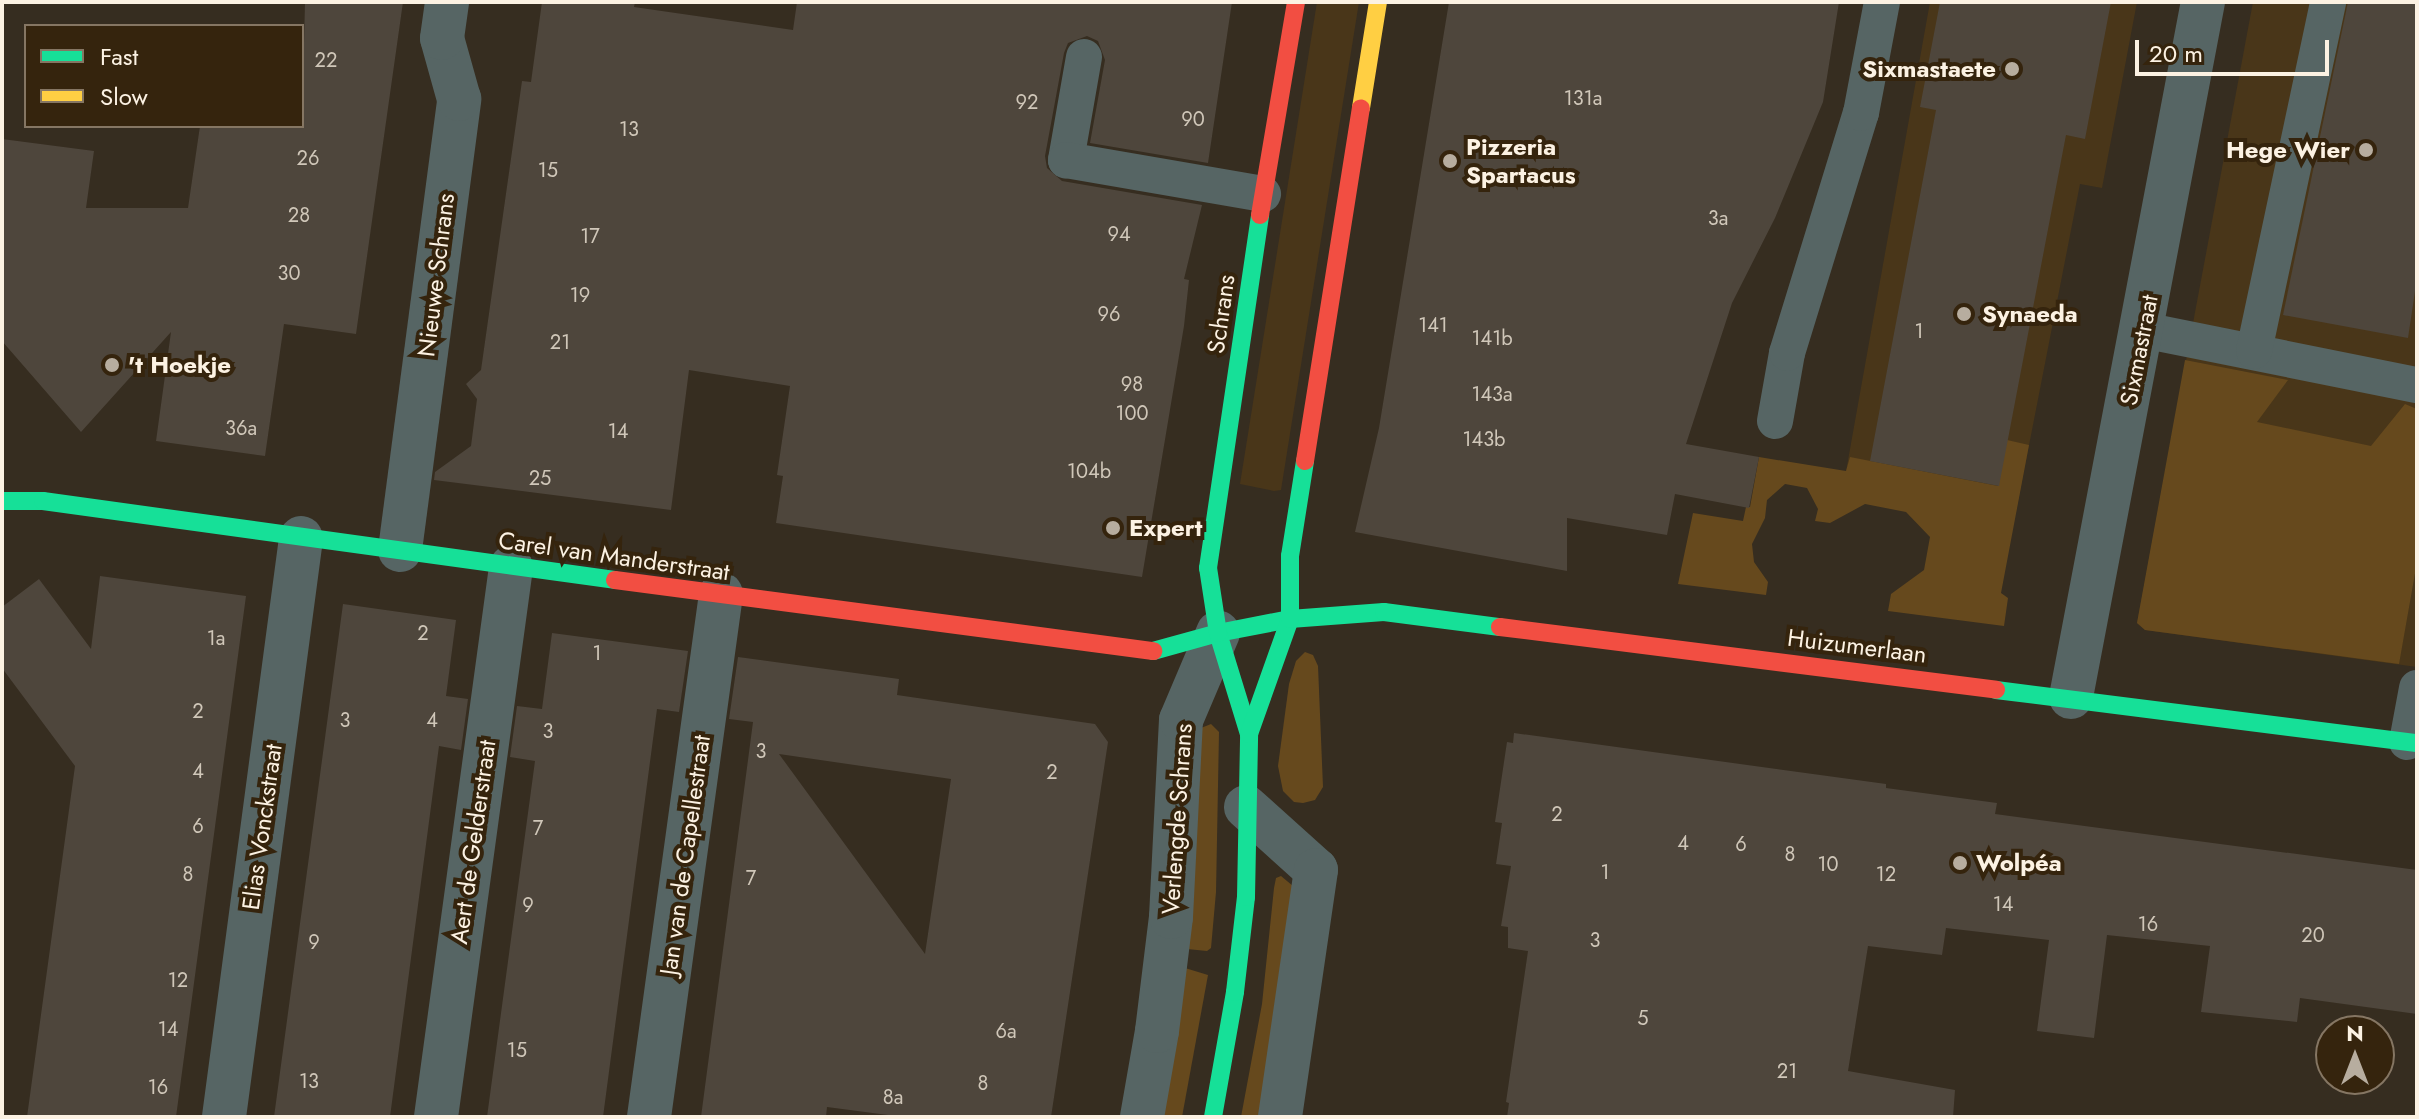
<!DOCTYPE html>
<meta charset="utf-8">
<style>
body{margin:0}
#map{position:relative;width:2419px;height:1119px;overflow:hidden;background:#362d20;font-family:Jost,sans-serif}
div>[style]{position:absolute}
.built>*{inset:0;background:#493619}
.green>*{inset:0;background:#66491d}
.building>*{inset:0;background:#4e463c}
.lane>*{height:36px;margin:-18px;padding:0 18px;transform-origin:18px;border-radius:18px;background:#566564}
.street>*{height:44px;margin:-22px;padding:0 22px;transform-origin:22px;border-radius:22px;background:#566564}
.fast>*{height:18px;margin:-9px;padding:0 9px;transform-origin:9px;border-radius:9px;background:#16e098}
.slow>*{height:18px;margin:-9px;padding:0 9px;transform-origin:9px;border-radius:9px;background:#ffcf43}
.jam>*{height:18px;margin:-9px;padding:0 9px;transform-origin:9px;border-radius:9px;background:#f24e42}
.dots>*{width:22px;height:22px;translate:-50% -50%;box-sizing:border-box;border:4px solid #35240d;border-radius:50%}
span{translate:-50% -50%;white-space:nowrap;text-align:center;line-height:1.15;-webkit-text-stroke:8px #35240d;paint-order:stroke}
.number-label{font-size:20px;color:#d0c7b9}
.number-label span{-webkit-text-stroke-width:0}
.poi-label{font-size:24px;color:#fcf2e3;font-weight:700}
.right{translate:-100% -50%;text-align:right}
.left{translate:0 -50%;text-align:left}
.street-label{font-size:24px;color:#fcf2e3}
.frame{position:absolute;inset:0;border:4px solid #fcf2e3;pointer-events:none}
.legend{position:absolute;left:24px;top:24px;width:280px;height:104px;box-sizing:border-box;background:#35240d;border:2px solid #857663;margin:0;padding:10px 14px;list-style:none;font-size:24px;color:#fcf2e3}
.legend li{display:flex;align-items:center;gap:16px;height:40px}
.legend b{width:40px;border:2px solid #857663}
.north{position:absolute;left:2315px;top:1015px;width:80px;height:80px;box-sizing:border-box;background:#35240d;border:2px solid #857663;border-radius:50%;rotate:0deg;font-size:22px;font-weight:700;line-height:32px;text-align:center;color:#fcf2e3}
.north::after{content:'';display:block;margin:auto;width:28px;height:36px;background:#b7ad9f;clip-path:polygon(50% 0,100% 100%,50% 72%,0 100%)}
.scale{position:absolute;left:2135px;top:40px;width:194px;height:36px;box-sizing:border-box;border:4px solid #fcf2e3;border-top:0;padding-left:10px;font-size:24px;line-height:28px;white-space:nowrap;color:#fcf2e3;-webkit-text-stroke:6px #35240d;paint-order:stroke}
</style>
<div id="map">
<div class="built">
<i style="clip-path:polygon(1317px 2px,1359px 2px,1281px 490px,1274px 491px,1240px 484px)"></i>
<i style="clip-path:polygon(1930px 2px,2137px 2px,2102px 188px,2080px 184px,2016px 512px,1845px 477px)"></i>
<i style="clip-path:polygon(2253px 2px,2417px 2px,2417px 667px,2145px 630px,2137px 623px)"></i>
</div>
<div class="green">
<i style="clip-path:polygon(2185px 360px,2288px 380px,2257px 422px,2371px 446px,2405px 404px,2417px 409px,2417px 562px,2399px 664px,2145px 630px,2137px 623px)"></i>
<i style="clip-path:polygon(2007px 440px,2029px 445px,2001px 593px,2008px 598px,2004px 626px,1888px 611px,1891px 594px,1924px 570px,1930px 537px,1906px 512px,1865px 504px,1830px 523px,1815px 521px,1818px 509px,1807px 488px,1785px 484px,1767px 500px,1765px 518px,1752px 544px,1754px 562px,1768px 582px,1766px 595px,1678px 584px,1693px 513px,1743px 521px,1746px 507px,1750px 507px,1759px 457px,1846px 471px,1850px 457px,1998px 486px)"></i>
<i style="clip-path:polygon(1305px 652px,1313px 655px,1318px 666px,1323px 787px,1315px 800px,1303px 803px,1294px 802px,1283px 791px,1278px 766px,1289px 684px,1296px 661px)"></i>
<i style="clip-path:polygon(1211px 724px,1219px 732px,1216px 892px,1211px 948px,1207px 951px,1187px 949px,1201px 728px)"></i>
<i style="clip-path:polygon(1281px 876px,1293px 886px,1265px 1117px,1241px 1117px,1262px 1004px,1274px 888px,1276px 878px)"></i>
<i style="clip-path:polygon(1185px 968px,1208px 975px,1182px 1117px,1159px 1117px)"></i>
</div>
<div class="building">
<i style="clip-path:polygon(305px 2px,403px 2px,356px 334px,284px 324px,265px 456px,156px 441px,171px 332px,81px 432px,2px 341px,2px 139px,94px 151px,86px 208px,188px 208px,200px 126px,302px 126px)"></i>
<i style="clip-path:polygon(542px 2px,635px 2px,634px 7px,793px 30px,797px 2px,1232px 2px,1208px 163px,1090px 143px,1105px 60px,1098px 41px,1087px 36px,1068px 43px,1064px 53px,1045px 156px,1047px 168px,1062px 181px,1202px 205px,1184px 279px,1189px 280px,1184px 326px,1142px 577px,776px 523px,783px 476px,777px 475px,790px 386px,689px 370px,671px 510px,434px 480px,435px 472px,471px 446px,477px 399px,466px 384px,481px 370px,522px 81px,531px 82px)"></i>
<i style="clip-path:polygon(1449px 2px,1839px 2px,1823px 102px,1775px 218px,1732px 303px,1686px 444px,1759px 457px,1749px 508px,1675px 494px,1667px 535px,1567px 518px,1567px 571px,1355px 532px,1379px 428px)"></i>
<i style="clip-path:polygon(1940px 2px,2111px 2px,2085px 139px,2066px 135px,1999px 486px,1870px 461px,1936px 110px,1920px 107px)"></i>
<i style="clip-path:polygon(2348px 2px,2417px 2px,2417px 278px,2408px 338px,2283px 315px)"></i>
<i style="clip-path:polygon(100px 576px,246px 596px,176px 1117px,27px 1117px,75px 766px,2px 668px,2px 607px,39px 579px,91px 649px)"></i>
<i style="clip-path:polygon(343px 604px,456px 620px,446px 696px,468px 699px,461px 750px,439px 746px,390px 1117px,274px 1117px)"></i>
<i style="clip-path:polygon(552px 633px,688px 651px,679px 712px,657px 709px,603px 1117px,487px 1117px,535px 761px,510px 757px,517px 706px,542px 709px)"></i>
<i style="clip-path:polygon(evenodd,738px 657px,899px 679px,897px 695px,1095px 724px,1108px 742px,1051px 1117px,903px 1117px,827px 1107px,826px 1117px,701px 1117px,753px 722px,729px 719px,738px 657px,779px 754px,951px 779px,925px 954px,779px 754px)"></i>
<i style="clip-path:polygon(1514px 733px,1886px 784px,1886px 788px,1997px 803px,1995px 814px,2417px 870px,2417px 1014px,2300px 998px,2297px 1022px,2201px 1012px,2210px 946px,2107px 935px,2094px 1038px,2037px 1031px,2049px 940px,1946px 928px,1942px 955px,1868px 946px,1848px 1071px,1955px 1090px,1953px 1117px,1507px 1117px,1509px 1103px,1506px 1102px,1528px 951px,1508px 948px,1508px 927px,1501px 926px,1511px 866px,1496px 864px,1502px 823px,1495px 822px,1507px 742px,1513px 743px)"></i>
</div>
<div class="lane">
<i style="left:1084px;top:57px;width:105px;rotate:99.9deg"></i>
<i style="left:1066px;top:160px;width:200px;rotate:9.8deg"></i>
<i style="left:2143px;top:330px;width:279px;rotate:11.4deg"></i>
<i style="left:2254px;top:351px;width:357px;rotate:-78deg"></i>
<i style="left:1775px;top:421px;width:69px;rotate:-80deg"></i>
<i style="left:1787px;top:353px;width:251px;rotate:-72.9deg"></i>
<i style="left:1861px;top:113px;width:113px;rotate:-79.3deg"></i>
<i style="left:2407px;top:742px;width:55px;rotate:-79.5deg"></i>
</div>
<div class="street">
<i style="left:400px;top:550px;width:455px;rotate:-82.5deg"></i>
<i style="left:459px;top:99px;width:63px;rotate:-105.6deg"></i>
<i style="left:442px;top:38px;width:36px;rotate:-82deg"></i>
<i style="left:2071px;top:697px;width:707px;rotate:-79.25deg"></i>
<i style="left:1246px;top:807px;width:94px;rotate:42deg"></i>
<i style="left:1316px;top:870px;width:250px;rotate:98.3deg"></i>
<i style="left:224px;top:1117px;width:584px;rotate:-82.42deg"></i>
<i style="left:436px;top:1117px;width:555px;rotate:-82.23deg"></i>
<i style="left:649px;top:1117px;width:528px;rotate:-82.16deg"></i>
<i style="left:1142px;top:1117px;width:87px;rotate:-80.1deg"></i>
<i style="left:1157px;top:1031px;width:115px;rotate:-83deg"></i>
<i style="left:1171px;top:917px;width:197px;rotate:-87.1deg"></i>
<i style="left:1181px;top:720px;width:95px;rotate:-67deg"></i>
</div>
<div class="fast">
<i style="left:2px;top:501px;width:41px"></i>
<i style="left:43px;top:501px;width:577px;rotate:7.86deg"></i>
<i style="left:1153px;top:651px;width:67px;rotate:-15.5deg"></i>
<i style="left:1218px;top:633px;width:73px;rotate:-11deg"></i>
<i style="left:1290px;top:619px;width:94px;rotate:-4.3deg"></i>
<i style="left:1384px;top:612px;width:117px;rotate:7.4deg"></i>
<i style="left:1996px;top:690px;width:424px;rotate:7.2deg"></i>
<i style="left:1249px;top:734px;width:106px;rotate:-107.1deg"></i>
<i style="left:1218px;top:633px;width:66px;rotate:-98.7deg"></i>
<i style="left:1208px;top:568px;width:357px;rotate:-81.6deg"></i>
<i style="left:1213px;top:1117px;width:127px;rotate:-80deg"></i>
<i style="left:1235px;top:992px;width:96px;rotate:-83.4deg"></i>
<i style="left:1246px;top:897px;width:163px;rotate:-88.9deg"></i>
<i style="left:1249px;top:734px;width:122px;rotate:-70.4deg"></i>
<i style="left:1290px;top:619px;width:63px;rotate:-90deg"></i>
<i style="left:1290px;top:556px;width:96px;rotate:-81deg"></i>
</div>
<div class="slow">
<i style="left:1361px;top:108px;width:107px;rotate:-80.9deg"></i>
</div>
<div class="jam">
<i style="left:1260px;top:215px;width:216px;rotate:-80.4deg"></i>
<i style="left:1305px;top:461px;width:357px;rotate:-81deg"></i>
<i style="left:615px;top:580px;width:543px;rotate:7.52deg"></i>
<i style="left:1500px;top:627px;width:500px;rotate:7.2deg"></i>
</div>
<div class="dots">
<i style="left:2012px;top:69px;background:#b7ad9f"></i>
<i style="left:2366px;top:150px;background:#b7ad9f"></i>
<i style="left:1450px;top:161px;background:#b7ad9f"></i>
<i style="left:1964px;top:314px;background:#b7ad9f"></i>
<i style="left:112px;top:365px;background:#b7ad9f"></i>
<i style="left:1113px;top:528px;background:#b7ad9f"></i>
<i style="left:1960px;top:863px;background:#b7ad9f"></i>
</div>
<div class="number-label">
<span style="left:326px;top:60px">22</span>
<span style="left:1583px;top:98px">131a</span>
<span style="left:1027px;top:102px">92</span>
<span style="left:1193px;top:119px">90</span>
<span style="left:629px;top:129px">13</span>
<span style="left:308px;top:158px">26</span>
<span style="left:548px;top:170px">15</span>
<span style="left:299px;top:215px">28</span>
<span style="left:1718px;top:218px">3a</span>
<span style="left:1119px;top:234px">94</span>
<span style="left:590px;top:236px">17</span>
<span style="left:289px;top:273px">30</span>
<span style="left:580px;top:295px">19</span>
<span style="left:1109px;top:314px">96</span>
<span style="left:1433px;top:325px">141</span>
<span style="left:1919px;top:331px">1</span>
<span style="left:1492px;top:338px">141b</span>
<span style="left:560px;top:342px">21</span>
<span style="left:1132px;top:384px">98</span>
<span style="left:1492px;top:394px">143a</span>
<span style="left:1132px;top:413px">100</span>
<span style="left:241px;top:428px">36a</span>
<span style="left:618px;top:431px">14</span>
<span style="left:1484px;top:439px">143b</span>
<span style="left:1089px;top:471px">104b</span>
<span style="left:540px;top:478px">25</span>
<span style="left:423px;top:633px">2</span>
<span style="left:216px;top:638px">1a</span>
<span style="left:597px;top:653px">1</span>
<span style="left:198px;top:711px">2</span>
<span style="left:345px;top:720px">3</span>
<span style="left:432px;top:720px">4</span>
<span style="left:548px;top:731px">3</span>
<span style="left:761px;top:751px">3</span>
<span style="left:198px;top:771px">4</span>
<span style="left:1052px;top:772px">2</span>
<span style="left:1557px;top:814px">2</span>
<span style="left:198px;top:826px">6</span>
<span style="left:538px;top:828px">7</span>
<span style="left:1683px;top:843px">4</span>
<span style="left:1741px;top:844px">6</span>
<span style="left:1790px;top:854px">8</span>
<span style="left:1828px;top:864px">10</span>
<span style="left:1605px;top:872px">1</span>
<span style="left:188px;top:874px">8</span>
<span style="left:1886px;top:874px">12</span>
<span style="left:751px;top:878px">7</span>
<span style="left:2003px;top:904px">14</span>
<span style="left:528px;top:905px">9</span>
<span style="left:2148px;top:924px">16</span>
<span style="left:2313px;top:935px">20</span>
<span style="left:1595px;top:940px">3</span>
<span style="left:314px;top:942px">9</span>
<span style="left:178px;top:980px">12</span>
<span style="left:1643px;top:1018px">5</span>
<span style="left:168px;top:1029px">14</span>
<span style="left:1006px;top:1031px">6a</span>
<span style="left:517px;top:1050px">15</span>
<span style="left:1787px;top:1071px">21</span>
<span style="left:309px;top:1081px">13</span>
<span style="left:983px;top:1083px">8</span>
<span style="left:158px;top:1087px">16</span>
<span style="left:893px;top:1097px">8a</span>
</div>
<div class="poi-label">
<span class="right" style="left:1996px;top:69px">Sixmastaete</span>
<span class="left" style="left:1466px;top:161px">Pizzeria<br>Spartacus</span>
<span class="right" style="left:2350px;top:150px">Hege Wier</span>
<span class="left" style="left:1982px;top:314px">Synaeda</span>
<span class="left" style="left:128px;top:365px">'t Hoekje</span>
<span class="left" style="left:1129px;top:528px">Expert</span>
<span class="left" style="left:1976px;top:863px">Wolpéa</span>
</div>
<div class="street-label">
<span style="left:436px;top:275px;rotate:-83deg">Nieuwe Schrans</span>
<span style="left:1221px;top:314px;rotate:-82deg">Schrans</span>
<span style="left:2139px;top:350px;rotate:-79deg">Sixmastraat</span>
<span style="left:614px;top:556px;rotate:8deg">Carel van Manderstraat</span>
<span style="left:1857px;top:646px;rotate:7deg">Huizumerlaan</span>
<span style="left:1177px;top:819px;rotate:-86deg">Verlengde Schrans</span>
<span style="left:262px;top:827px;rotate:-82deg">Elias Vonckstraat</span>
<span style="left:473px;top:842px;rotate:-82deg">Aert de Gelderstraat</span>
<span style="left:685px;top:855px;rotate:-82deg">Jan van de Capellestraat</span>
</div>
<div class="frame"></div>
<ul class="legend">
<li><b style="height:10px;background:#16e098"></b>Fast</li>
<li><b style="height:10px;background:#ffcf43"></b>Slow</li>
</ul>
<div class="north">N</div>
<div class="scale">20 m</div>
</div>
